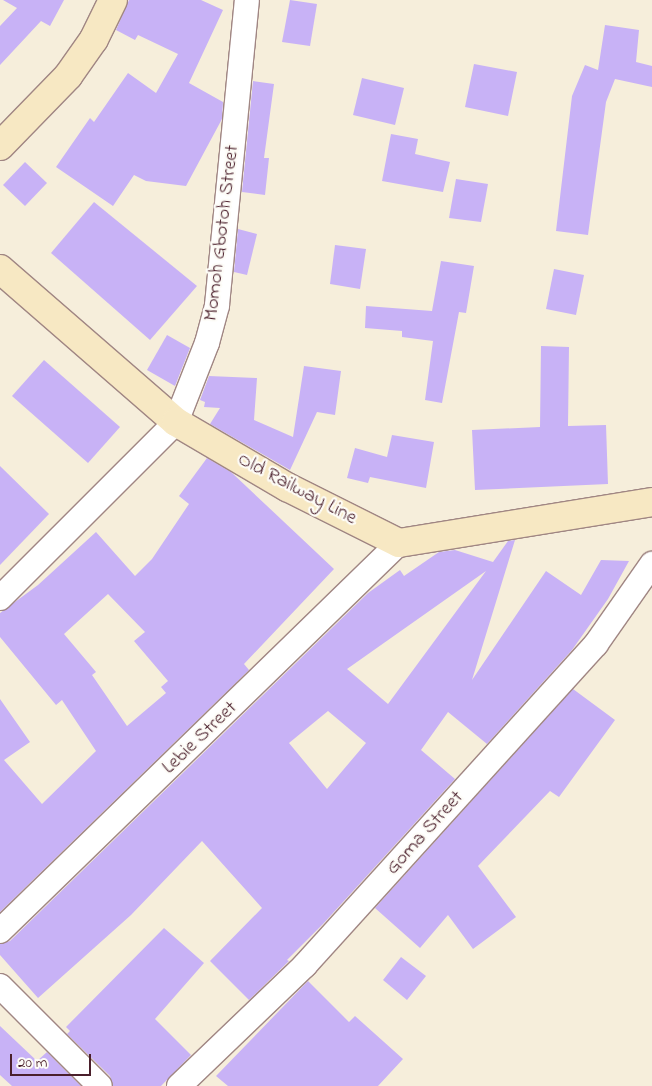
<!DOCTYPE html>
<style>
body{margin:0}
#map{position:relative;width:652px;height:1086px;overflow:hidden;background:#f6eedb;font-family:"Indie Flower",sans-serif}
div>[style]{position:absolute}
.building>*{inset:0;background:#c8b2f6}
.roads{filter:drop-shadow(1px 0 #a08683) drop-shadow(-1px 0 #a08683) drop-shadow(0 1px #a08683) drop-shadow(0 -1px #a08683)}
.street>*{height:24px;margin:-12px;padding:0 12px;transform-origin:12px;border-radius:12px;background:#fff}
.secondary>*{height:28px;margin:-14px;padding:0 14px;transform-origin:14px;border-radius:14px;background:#f7e8c3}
span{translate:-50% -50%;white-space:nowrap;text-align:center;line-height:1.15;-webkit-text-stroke:4.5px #fdfcf7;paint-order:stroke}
.street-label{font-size:20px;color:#4a1f2b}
.scale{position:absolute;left:10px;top:1054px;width:81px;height:22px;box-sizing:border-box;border:2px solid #4a1f2b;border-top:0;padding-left:6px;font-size:15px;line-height:18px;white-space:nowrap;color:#4a1f2b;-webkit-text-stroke:4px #fdfcf7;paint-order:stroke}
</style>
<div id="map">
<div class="building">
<i style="clip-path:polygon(3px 0,64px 0,50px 26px,41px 21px,0 65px,0 26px,17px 8px)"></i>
<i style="clip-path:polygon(129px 0,201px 0,223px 10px,189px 83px,223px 102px,222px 119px,186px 186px,146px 181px,134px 175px,113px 206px,56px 167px,90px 118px,94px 122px,128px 73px,156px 93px,178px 54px,138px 35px,135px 40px,116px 30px)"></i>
<i style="clip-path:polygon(290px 0,317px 4px,310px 46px,282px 42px)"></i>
<i style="clip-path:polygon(605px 25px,639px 30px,636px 62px,652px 66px,652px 87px,615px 79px,606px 102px,588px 235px,556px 231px,572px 96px,585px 65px,598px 70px)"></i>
<i style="clip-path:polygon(474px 64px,517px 72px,508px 116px,465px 107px)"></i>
<i style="clip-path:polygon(362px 78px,404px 88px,395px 125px,353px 115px)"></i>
<i style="clip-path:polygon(253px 81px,274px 84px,264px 158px,269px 158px,265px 195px,242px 192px)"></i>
<i style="clip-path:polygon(391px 134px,418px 139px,415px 154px,450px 162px,443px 192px,382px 181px)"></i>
<i style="clip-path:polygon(25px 162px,47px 183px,25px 206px,3px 185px)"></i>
<i style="clip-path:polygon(456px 179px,488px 184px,481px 222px,449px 218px)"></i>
<i style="clip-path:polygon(94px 202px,197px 286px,150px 340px,51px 253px)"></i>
<i style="clip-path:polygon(238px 229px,257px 234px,247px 275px,234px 272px)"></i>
<i style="clip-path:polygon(335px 245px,366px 249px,360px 289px,330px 284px)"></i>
<i style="clip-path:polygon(441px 261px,474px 266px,466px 313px,459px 312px,442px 403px,425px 400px,433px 341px,402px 337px,402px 331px,365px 328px,366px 306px,432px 311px)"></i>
<i style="clip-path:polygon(554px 269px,584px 275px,576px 315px,546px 309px)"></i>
<i style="clip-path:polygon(167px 335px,190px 348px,175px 386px,147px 370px)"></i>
<i style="clip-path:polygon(541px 346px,569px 347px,568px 426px,606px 425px,608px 484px,475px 490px,472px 430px,540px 427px)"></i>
<i style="clip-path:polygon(44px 360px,120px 427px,88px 463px,12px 396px)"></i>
<i style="clip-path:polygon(304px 366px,341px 371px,335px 415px,317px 412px,290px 470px,210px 424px,220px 408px,204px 407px,205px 402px,200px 400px,209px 376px,257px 378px,254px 420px,293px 437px)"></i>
<i style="clip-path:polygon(392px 435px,434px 442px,426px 488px,370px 477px,368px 483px,347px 478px,355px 448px,387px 457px)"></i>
<i style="clip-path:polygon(evenodd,207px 458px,231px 472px,334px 569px,244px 664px,249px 670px,0 912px,0 699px,30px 742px,4px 760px,42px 804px,96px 751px,62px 700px,56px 705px,0 637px,0 613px,38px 585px,96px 532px,135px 576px,152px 559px,189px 504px,179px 496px,207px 458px,108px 594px,145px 632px,134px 641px,168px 681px,161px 687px,166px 693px,127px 726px,92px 675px,96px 672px,64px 634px,108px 594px)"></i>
<i style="clip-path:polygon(0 466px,49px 514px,0 565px)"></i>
<i style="clip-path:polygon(evenodd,515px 540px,472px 680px,546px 571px,581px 595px,601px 560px,629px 561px,608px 599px,572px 650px,487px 744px,448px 712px,421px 750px,455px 779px,323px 924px,287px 960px,289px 961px,249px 1000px,210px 961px,262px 908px,202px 841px,131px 915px,38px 998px,0 955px,0 944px,10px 941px,368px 593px,400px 570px,404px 576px,439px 552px,455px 550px,493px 562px,508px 541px,515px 540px,486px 571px,388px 704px,347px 669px,486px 571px,515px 540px,328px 711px,366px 743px,327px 789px,289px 743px,328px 711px)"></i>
<i style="clip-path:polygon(573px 689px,615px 720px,559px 797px,550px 791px,478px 866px,516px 917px,473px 949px,448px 915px,420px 948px,375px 908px)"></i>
<i style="clip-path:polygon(164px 928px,204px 963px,155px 1019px,191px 1055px,161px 1086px,113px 1086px,110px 1076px,67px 1034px,70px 1031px,66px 1027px)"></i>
<i style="clip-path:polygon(401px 957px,426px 976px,407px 1000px,383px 980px)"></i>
<i style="clip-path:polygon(308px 981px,349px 1022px,355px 1016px,403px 1059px,378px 1086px,228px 1086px,216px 1076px)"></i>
<i style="clip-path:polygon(0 1026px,37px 1061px,47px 1052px,81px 1086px,12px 1086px,0 1075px)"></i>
</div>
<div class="roads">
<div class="street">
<i style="left:0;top:598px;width:249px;rotate:-45deg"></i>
<i style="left:176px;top:422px;width:85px;rotate:-68.6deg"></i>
<i style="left:207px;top:343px;width:39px;rotate:-75deg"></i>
<i style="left:217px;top:305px;width:306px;rotate:-84.4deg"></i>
<i style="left:0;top:931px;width:557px;rotate:-44.2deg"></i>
<i style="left:0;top:986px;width:141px;rotate:45deg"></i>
<i style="left:179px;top:1086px;width:175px;rotate:-43.8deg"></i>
<i style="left:305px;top:965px;width:433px;rotate:-47.8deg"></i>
<i style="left:596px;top:644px;width:98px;rotate:-55deg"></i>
</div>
<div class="secondary">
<i style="left:0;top:146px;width:98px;rotate:-45.8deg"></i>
<i style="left:68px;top:76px;width:45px;rotate:-54.9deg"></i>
<i style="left:94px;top:39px;width:43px;rotate:-64deg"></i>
<i style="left:0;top:269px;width:233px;rotate:41deg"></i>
<i style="left:176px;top:422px;width:129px;rotate:30.4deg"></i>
<i style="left:287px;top:487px;width:125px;rotate:26.6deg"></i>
<i style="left:399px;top:543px;width:256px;rotate:-9.2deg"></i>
</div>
</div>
<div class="street-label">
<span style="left:222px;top:233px;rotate:-83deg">Momoh Gbotoh Street</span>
<span style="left:297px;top:489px;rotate:28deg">Old Railway Line</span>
<span style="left:200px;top:738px;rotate:-44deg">Lebie Street</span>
<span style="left:425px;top:833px;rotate:-48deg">Goma Street</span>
</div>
<div class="scale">20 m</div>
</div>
